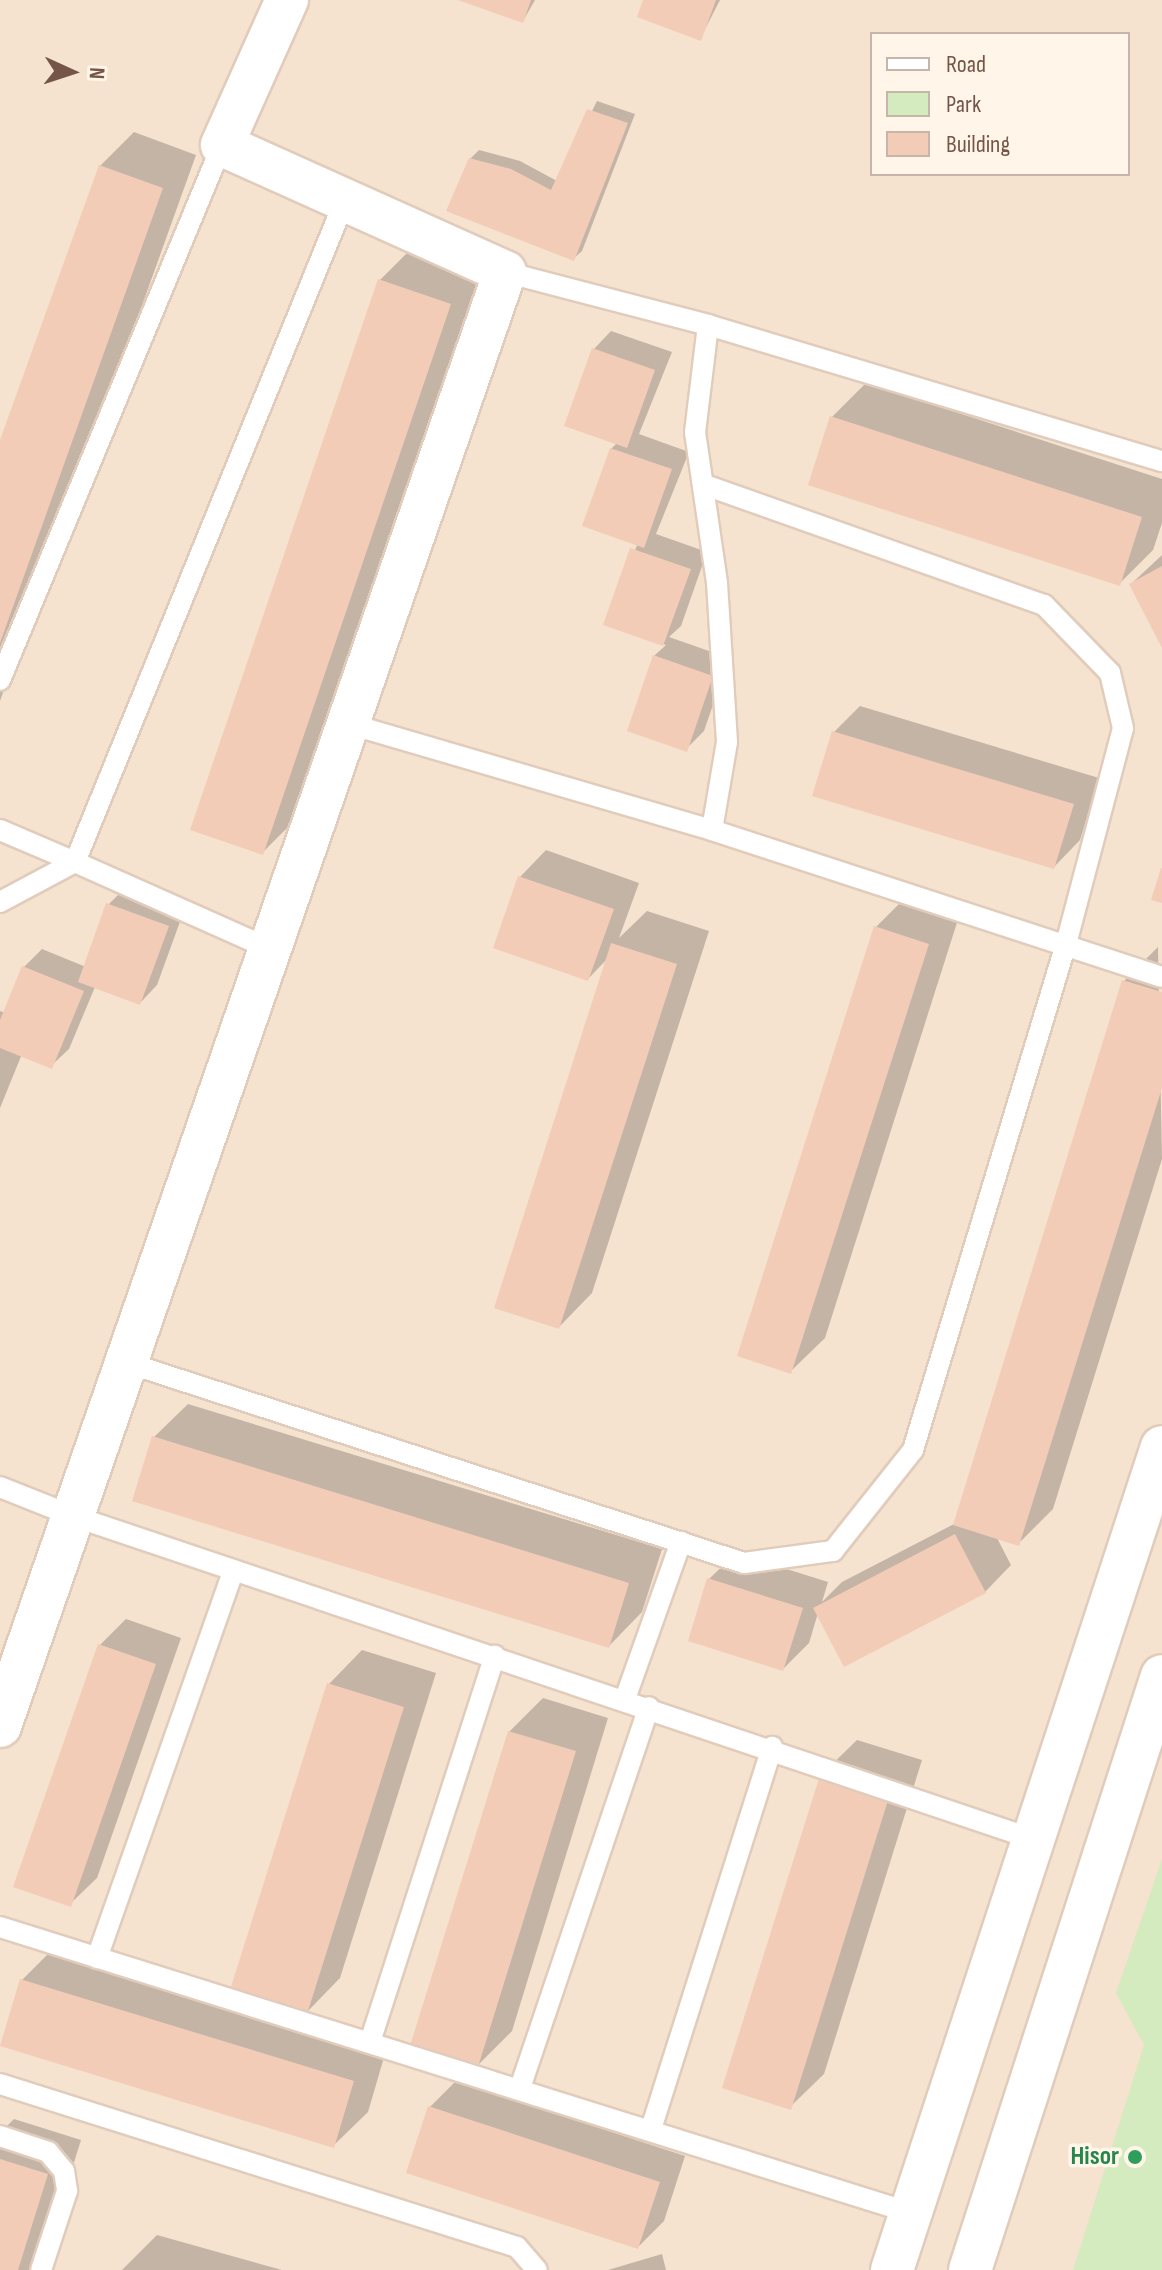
<!DOCTYPE html>
<style>
body{margin:0}
#map{position:relative;width:1162px;height:2270px;overflow:hidden;background:#fdf0e1;font-family:"Sofia Sans Condensed",sans-serif}
div>[style]{position:absolute}
.residential>*{inset:0;background:#f5e2cf}
.green>*{inset:0;background:#d3ebbf}
.shadow>*{inset:0;background:#0003}
.building>*{inset:0;background:#f3ccb7}
.roads{filter:drop-shadow(2px 0 #e1ccbc) drop-shadow(-2px 0 #e1ccbc) drop-shadow(0 2px #e1ccbc) drop-shadow(0 -2px #e1ccbc)}
.service>*{height:20px;margin:-10px;padding:0 10px;transform-origin:10px;border-radius:10px;background:#fff}
.minor>*{height:42px;margin:-21px;padding:0 21px;transform-origin:21px;border-radius:21px;background:#fff}
.dots>*{width:22px;height:22px;translate:-50% -50%;box-sizing:border-box;border:4px solid #fff5e8;border-radius:50%}
span{translate:-50% -50%;white-space:nowrap;text-align:center;line-height:1.15;-webkit-text-stroke:7px #fff5e8;paint-order:stroke}
.leisure-label{font-size:26px;color:#27864d;font-weight:700}
.right{translate:-100% -50%;text-align:right}
.legend{position:absolute;left:870px;top:32px;width:260px;height:144px;box-sizing:border-box;background:#fff5e8;border:2px solid #c8b5a8;margin:0;padding:10px 14px;list-style:none;font-size:24px;color:#755547}
.legend li{display:flex;align-items:center;gap:16px;height:40px}
.legend b{width:40px;border:2px solid #c8b5a8}
.north{position:absolute;left:32px;top:32px;width:80px;height:80px;-webkit-text-stroke:6px #fff5e8;paint-order:stroke;rotate:93deg;font-size:22px;font-weight:700;line-height:32px;text-align:center;color:#755547}
.north::after{content:'';display:block;margin:auto;width:28px;height:36px;background:#755547;clip-path:polygon(50% 0,100% 100%,50% 72%,0 100%)}
</style>
<div id="map">
<div class="residential">
<i style="clip-path:polygon(evenodd,0 0,1162px 0,1162px 2270px,0 2270px,0 0,872px 34px,1128px 34px,1128px 174px,872px 174px,872px 34px)"></i>
</div>
<div class="green">
<i style="clip-path:polygon(1162px 1859px,1162px 2270px,1073px 2270px,1144px 2045px,1116px 1993px)"></i>
</div>
<div class="shadow">
<i style="clip-path:polygon(463px 0,535px 0,523px 21px)"></i>
<i style="clip-path:polygon(645px 0,720px 0,700px 39px)"></i>
<i style="clip-path:polygon(597px 101px,635px 114px,582px 251px,573px 259px,470px 159px,479px 150px,520px 161px,557px 181px)"></i>
<i style="clip-path:polygon(134px 132px,196px 155px,0 701px,0 446px,100px 166px)"></i>
<i style="clip-path:polygon(413px 247px,484px 270px,296px 819px,262px 853px,380px 280px)"></i>
<i style="clip-path:polygon(611px 331px,672px 352px,639px 434px,689px 452px,656px 534px,707px 552px,681px 626px,669px 637px,729px 658px,704px 731px,686px 749px,654px 656px,666px 645px,605px 624px,638px 543px,611px 449px,617px 443px,594px 349px)"></i>
<i style="clip-path:polygon(866px 383px,1162px 479px,1162px 523px,1153px 550px,1119px 584px,832px 417px)"></i>
<i style="clip-path:polygon(1162px 555px,1162px 643px,1131px 584px)"></i>
<i style="clip-path:polygon(860px 706px,1099px 778px,1080px 840px,1054px 867px,834px 732px)"></i>
<i style="clip-path:polygon(546px 850px,639px 883px,619px 938px,647px 911px,709px 931px,592px 1293px,559px 1327px,608px 958px,588px 979px,496px 946px,520px 877px)"></i>
<i style="clip-path:polygon(126px 887px,185px 908px,157px 985px,140px 1003px,95px 987px,69px 1049px,51px 1066px,22px 1054px,0 1108px,0 1011px,5px 1013px,24px 967px,42px 949px,86px 967px,108px 905px)"></i>
<i style="clip-path:polygon(910px 893px,961px 910px,825px 1338px,791px 1371px,876px 927px)"></i>
<i style="clip-path:polygon(1158px 947px,1162px 1159px,1053px 1509px,1019px 1543px,996px 1536px,1011px 1565px,985px 1592px,818px 1613px,809px 1643px,783px 1669px,709px 1579px,736px 1553px,828px 1582px,822px 1602px,842px 1582px,956px 1523px,1124px 981px)"></i>
<i style="clip-path:polygon(188px 1404px,662px 1549px,642px 1612px,609px 1646px,154px 1437px)"></i>
<i style="clip-path:polygon(126px 1619px,181px 1638px,97px 1878px,70px 1904px,100px 1645px)"></i>
<i style="clip-path:polygon(362px 1650px,436px 1673px,340px 1978px,307px 2012px,329px 1684px)"></i>
<i style="clip-path:polygon(543px 1698px,608px 1718px,512px 2031px,478px 2065px,509px 1732px)"></i>
<i style="clip-path:polygon(857px 1740px,922px 1760px,824px 2074px,790px 2107px,823px 1773px)"></i>
<i style="clip-path:polygon(56px 1946px,387px 2047px,368px 2112px,334px 2145px,22px 1980px)"></i>
<i style="clip-path:polygon(456px 2081px,685px 2156px,664px 2221px,638px 2247px,430px 2107px)"></i>
<i style="clip-path:polygon(14px 2119px,81px 2140px,40px 2270px,0 2270px,0 2133px)"></i>
<i style="clip-path:polygon(157px 2235px,282px 2270px,122px 2270px)"></i>
<i style="clip-path:polygon(662px 2254px,666px 2270px,608px 2270px)"></i>
</div>
<div class="building">
<i style="clip-path:polygon(458px 0,531px 0,523px 23px)"></i>
<i style="clip-path:polygon(643px 0,716px 0,701px 41px,637px 17px)"></i>
<i style="clip-path:polygon(587px 109px,628px 123px,574px 261px,446px 211px,469px 158px,511px 169px,551px 190px)"></i>
<i style="clip-path:polygon(99px 165px,163px 188px,0 643px,0 440px)"></i>
<i style="clip-path:polygon(378px 279px,451px 304px,263px 855px,190px 830px)"></i>
<i style="clip-path:polygon(592px 348px,655px 370px,627px 448px,564px 426px)"></i>
<i style="clip-path:polygon(830px 416px,1142px 517px,1120px 586px,808px 485px)"></i>
<i style="clip-path:polygon(610px 448px,672px 469px,644px 548px,582px 526px)"></i>
<i style="clip-path:polygon(630px 548px,691px 569px,663px 646px,603px 625px)"></i>
<i style="clip-path:polygon(1162px 566px,1162px 648px,1129px 584px)"></i>
<i style="clip-path:polygon(653px 655px,713px 676px,687px 752px,627px 731px)"></i>
<i style="clip-path:polygon(832px 731px,1074px 804px,1054px 869px,812px 796px)"></i>
<i style="clip-path:polygon(1161px 868px,1162px 868px,1162px 903px,1151px 900px)"></i>
<i style="clip-path:polygon(518px 876px,614px 909px,588px 981px,493px 948px)"></i>
<i style="clip-path:polygon(106px 903px,169px 926px,140px 1005px,78px 982px)"></i>
<i style="clip-path:polygon(874px 926px,929px 944px,791px 1374px,737px 1356px)"></i>
<i style="clip-path:polygon(611px 943px,677px 964px,559px 1329px,494px 1308px)"></i>
<i style="clip-path:polygon(22px 966px,84px 991px,52px 1069px,0 1048px,0 1020px)"></i>
<i style="clip-path:polygon(1122px 980px,1162px 992px,1162px 1088px,1019px 1546px,953px 1525px)"></i>
<i style="clip-path:polygon(152px 1436px,629px 1583px,609px 1648px,132px 1501px)"></i>
<i style="clip-path:polygon(955px 1534px,986px 1593px,844px 1667px,813px 1608px)"></i>
<i style="clip-path:polygon(707px 1578px,803px 1608px,783px 1671px,688px 1641px)"></i>
<i style="clip-path:polygon(98px 1644px,156px 1664px,71px 1907px,13px 1887px)"></i>
<i style="clip-path:polygon(327px 1683px,404px 1707px,307px 2014px,230px 1990px)"></i>
<i style="clip-path:polygon(508px 1731px,576px 1751px,478px 2067px,410px 2046px)"></i>
<i style="clip-path:polygon(821px 1772px,890px 1794px,791px 2110px,722px 2088px)"></i>
<i style="clip-path:polygon(20px 1979px,354px 2081px,334px 2148px,0 2046px)"></i>
<i style="clip-path:polygon(428px 2106px,660px 2182px,638px 2249px,406px 2173px)"></i>
<i style="clip-path:polygon(0 2159px,48px 2174px,18px 2270px,0 2270px)"></i>
</div>
<div class="roads">
<div class="service">
<i style="left:505px;top:272px;width:210px;rotate:14.6deg"></i>
<i style="left:708px;top:325px;width:474px;rotate:16.7deg"></i>
<i style="left:708px;top:325px;width:108px;rotate:96.9deg"></i>
<i style="left:695px;top:432px;width:153px;rotate:81.7deg"></i>
<i style="left:717px;top:583px;width:159px;rotate:86.4deg"></i>
<i style="left:727px;top:742px;width:89px;rotate:99.7deg"></i>
<i style="left:712px;top:830px;width:473px;rotate:18.1deg"></i>
<i style="left:0;top:680px;width:579px;rotate:-67.46deg"></i>
<i style="left:346px;top:723px;width:381px;rotate:16.3deg"></i>
<i style="left:0;top:830px;width:82px;rotate:23.1deg"></i>
<i style="left:75px;top:862px;width:85px;rotate:151.9deg"></i>
<i style="left:268px;top:948px;width:211px;rotate:-156deg"></i>
<i style="left:75px;top:862px;width:715px;rotate:-67.81deg"></i>
<i style="left:125px;top:1362px;width:651px;rotate:17.99deg"></i>
<i style="left:744px;top:1563px;width:90px;rotate:-7.7deg"></i>
<i style="left:833px;top:1551px;width:129px;rotate:-51.6deg"></i>
<i style="left:913px;top:1450px;width:529px;rotate:-73.18deg"></i>
<i style="left:1066px;top:944px;width:223px;rotate:-75.2deg"></i>
<i style="left:1123px;top:728px;width:57px;rotate:-103.3deg"></i>
<i style="left:1110px;top:673px;width:95px;rotate:-134.1deg"></i>
<i style="left:1044px;top:605px;width:362px;rotate:-160.5deg"></i>
<i style="left:0;top:1487px;width:79px;rotate:21.7deg"></i>
<i style="left:73px;top:1516px;width:1013px;rotate:18.6deg"></i>
<i style="left:625px;top:1699px;width:167px;rotate:-70.4deg"></i>
<i style="left:0;top:1927px;width:955px;rotate:17.43deg"></i>
<i style="left:97px;top:1958px;width:411px;rotate:-70.6deg"></i>
<i style="left:370px;top:2042px;width:406px;rotate:-72.1deg"></i>
<i style="left:0;top:2084px;width:542px;rotate:17.5deg"></i>
<i style="left:517px;top:2247px;width:30px;rotate:49deg"></i>
<i style="left:520px;top:2088px;width:402px;rotate:-71.3deg"></i>
<i style="left:651px;top:2129px;width:401px;rotate:-72.4deg"></i>
<i style="left:0;top:2136px;width:51px;rotate:18.4deg"></i>
<i style="left:48px;top:2152px;width:25px;rotate:50deg"></i>
<i style="left:64px;top:2171px;width:20px;rotate:81deg"></i>
<i style="left:67px;top:2191px;width:83px;rotate:108.2deg"></i>
</div>
<div class="minor">
<i style="left:0;top:1726px;width:1539px;rotate:-70.85deg"></i>
<i style="left:505px;top:272px;width:310px;rotate:-155.8deg"></i>
<i style="left:222px;top:145px;width:159px;rotate:-65.9deg"></i>
<i style="left:892px;top:2270px;width:866px;rotate:-71.84deg"></i>
<i style="left:970px;top:2270px;width:624px;rotate:-72.09deg"></i>
</div>
</div>
<div class="dots">
<i style="left:1135px;top:2157px;background:#2e9e5b"></i>
</div>
<div class="leisure-label">
<span class="right" style="left:1119px;top:2157px">Hisor</span>
</div>
<ul class="legend">
<li><b style="height:10px;background:#fff"></b>Road</li>
<li><b style="height:22px;background:#d3ebbf"></b>Park</li>
<li><b style="height:22px;background:#f3ccb7"></b>Building</li>
</ul>
<div class="north">N</div>
</div>
